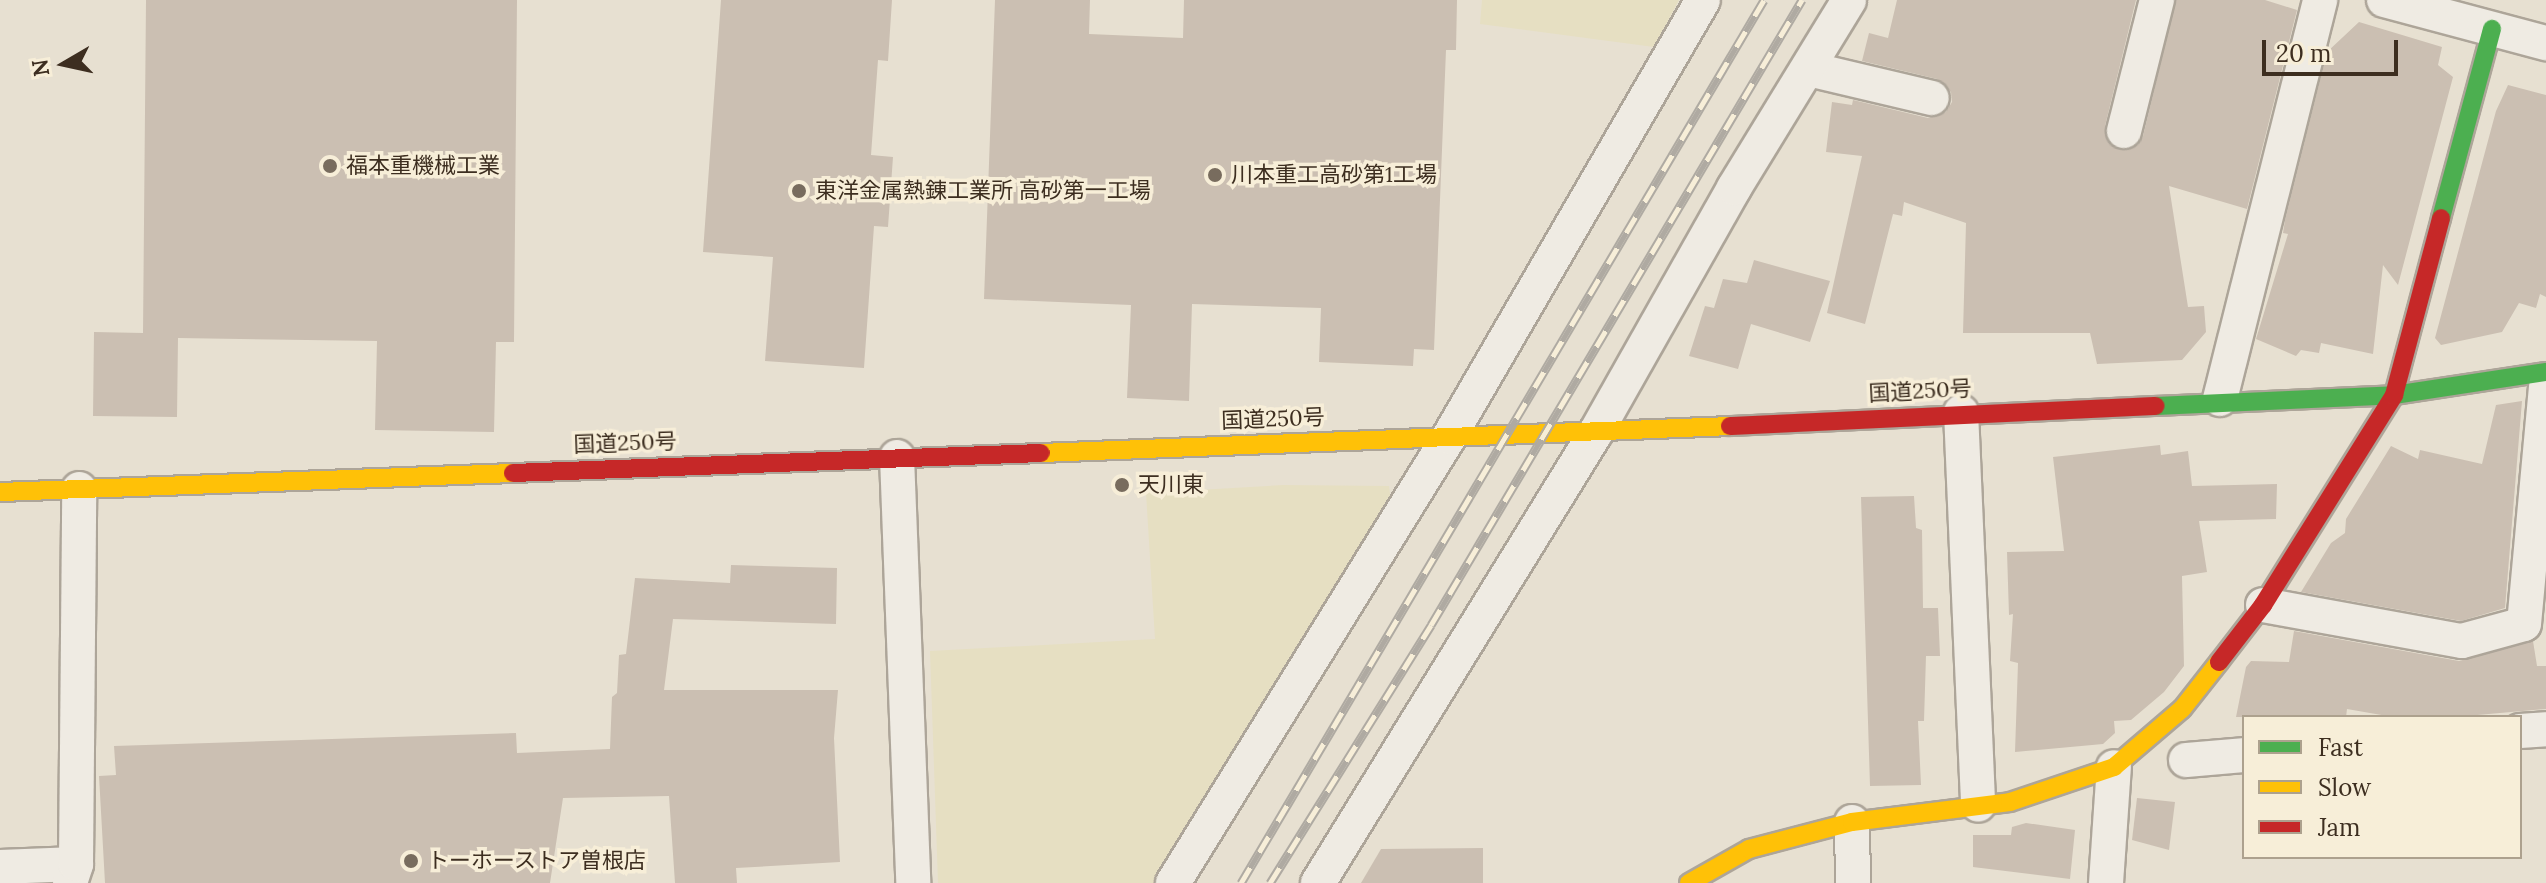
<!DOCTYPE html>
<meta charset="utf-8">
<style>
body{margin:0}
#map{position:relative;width:2546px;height:883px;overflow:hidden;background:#e7e0d1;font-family:Lora,"Noto Sans JP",serif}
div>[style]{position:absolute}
.farmland>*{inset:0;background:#e6dfc2}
.building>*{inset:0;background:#cbbfb2}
.roads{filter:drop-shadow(2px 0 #ada599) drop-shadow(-2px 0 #ada599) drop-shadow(0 2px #ada599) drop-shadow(0 -2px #ada599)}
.street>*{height:34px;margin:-17px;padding:0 17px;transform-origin:17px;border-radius:17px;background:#efebe3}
.fast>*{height:18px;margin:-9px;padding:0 9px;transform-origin:9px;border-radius:9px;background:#4caf50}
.slow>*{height:18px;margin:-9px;padding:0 9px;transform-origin:9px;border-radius:9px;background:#ffc107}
.jam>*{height:18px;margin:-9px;padding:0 9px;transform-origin:9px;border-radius:9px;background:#c62828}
.rail>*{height:9px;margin-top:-4.5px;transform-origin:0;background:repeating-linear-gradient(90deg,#f7eed8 0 18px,#afaaa2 0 36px);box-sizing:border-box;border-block:2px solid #afaaa2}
.dots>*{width:22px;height:22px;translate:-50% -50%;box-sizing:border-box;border:4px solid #f7eed8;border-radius:50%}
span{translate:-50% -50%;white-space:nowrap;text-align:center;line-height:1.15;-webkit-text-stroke:7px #f7eed8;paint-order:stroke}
.poi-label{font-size:22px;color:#3d2e20}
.left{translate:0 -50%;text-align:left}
.street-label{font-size:22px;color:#3d2e20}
.legend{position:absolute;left:2242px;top:715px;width:280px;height:144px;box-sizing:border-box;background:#f7eed8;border:2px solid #ada18e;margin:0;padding:10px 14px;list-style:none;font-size:24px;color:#3d2e20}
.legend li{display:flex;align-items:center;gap:16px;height:40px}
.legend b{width:40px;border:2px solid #ada18e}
.north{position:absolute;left:24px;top:24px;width:80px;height:80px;-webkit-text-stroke:6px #f7eed8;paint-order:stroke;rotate:261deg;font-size:22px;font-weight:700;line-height:32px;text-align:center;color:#3d2e20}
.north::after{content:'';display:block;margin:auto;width:28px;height:36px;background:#3d2e20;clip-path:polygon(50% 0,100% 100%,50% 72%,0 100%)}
.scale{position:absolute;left:2262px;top:40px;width:136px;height:36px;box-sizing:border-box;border:4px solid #3d2e20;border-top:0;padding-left:10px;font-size:24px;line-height:28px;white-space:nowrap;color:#3d2e20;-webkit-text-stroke:6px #f7eed8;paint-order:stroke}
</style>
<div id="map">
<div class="farmland">
<i style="clip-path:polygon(1482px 0,1679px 0,1654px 47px,1480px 24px)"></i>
<i style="clip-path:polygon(1283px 485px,1389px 486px,1391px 501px,1162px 883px,938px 883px,930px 651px,1155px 639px,1146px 493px)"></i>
</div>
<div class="building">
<i style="clip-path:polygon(146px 0,517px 0,514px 342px,496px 342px,494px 432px,375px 430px,377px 341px,178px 338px,177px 417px,93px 416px,94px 332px,143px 333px)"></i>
<i style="clip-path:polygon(721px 0,892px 0,888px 61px,878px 60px,871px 155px,893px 157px,888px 227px,874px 226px,864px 368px,765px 361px,773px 257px,703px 252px)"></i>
<i style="clip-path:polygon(995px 0,1090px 0,1089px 34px,1183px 38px,1184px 0,1457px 0,1456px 50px,1446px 50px,1434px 350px,1414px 349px,1413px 366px,1319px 362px,1321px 308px,1192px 304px,1189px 401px,1127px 398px,1131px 305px,984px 299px)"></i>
<i style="clip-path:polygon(1897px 0,2136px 0,2105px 126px,2110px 145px,2120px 150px,2138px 145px,2143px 136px,2176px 0,2265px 0,2297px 10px,2247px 209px,2169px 186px,2188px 307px,2204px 306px,2206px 332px,2182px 360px,2097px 364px,2090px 333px,1963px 333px,1966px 223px,1904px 202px,1902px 216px,1893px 214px,1865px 324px,1827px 313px,1862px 156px,1826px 152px,1832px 102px,1852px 105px,1853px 100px,1928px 118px,1946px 112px,1952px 102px,1951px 92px,1937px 79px,1862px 61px,1869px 33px,1888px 38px)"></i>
<i style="clip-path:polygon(2359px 22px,2442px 47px,2438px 65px,2453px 77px,2398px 285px,2383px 265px,2373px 354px,2321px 343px,2319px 353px,2301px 350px,2296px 356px,2256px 339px,2288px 234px,2283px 233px,2285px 220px,2327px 52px)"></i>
<i style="clip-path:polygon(2508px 85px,2546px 95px,2546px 297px,2540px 294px,2536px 308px,2519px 303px,2502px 332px,2441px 345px,2435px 338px,2496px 111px)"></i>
<i style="clip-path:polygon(1754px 260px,1830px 281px,1810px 342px,1751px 324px,1738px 369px,1689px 356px,1705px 306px,1714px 308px,1723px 279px,1747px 283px)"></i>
<i style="clip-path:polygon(2522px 401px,2505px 608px,2461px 621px,2301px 592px,2331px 543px,2345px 533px,2346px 519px,2391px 446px,2418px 459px,2420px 450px,2482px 464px,2496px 405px)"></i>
<i style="clip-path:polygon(2160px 445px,2161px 455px,2188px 451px,2192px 486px,2277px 484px,2276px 519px,2199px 521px,2207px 572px,2182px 576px,2184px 666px,2164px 692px,2131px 720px,2114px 721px,2115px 733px,2103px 744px,2015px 752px,2018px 663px,2010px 661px,2013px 614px,2009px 615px,2007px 552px,2064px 551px,2053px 457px)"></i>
<i style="clip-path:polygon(1914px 496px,1916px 528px,1922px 530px,1923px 608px,1938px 608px,1940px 656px,1926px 656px,1924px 721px,1918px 721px,1921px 785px,1870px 786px,1861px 497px)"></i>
<i style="clip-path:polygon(731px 565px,837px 568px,836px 624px,673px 619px,664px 690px,838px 690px,834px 738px,840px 862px,736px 868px,737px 883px,675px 883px,669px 796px,563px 798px,550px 883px,105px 883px,99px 776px,116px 775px,114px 746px,516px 733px,517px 753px,610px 749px,612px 697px,617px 693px,619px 655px,626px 654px,635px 578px,730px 583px)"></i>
<i style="clip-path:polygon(2294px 631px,2459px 661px,2533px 641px,2537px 666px,2546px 666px,2546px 709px,2455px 717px,2393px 717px,2347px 709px,2346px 717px,2236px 717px,2246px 667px,2251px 661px,2289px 662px)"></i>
<i style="clip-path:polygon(2137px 798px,2175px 802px,2169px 850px,2132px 840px)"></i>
<i style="clip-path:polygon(2026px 823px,2075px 830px,2070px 879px,1973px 867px,1973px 835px,2011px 835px,2012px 827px)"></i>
<i style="clip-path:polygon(1483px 848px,1483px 883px,1361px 883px,1381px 849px)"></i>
</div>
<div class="roads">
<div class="street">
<i style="left:2384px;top:0;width:168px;rotate:14.9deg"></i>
<i style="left:1809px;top:69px;width:126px;rotate:13.3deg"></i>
<i style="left:2124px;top:131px;width:135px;rotate:-75.9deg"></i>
<i style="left:2220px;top:399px;width:411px;rotate:-75.9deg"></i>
<i style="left:1961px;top:412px;width:393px;rotate:87.5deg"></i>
<i style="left:897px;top:457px;width:426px;rotate:87.8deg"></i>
<i style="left:2263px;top:605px;width:202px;rotate:10.3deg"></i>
<i style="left:2462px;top:641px;width:64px;rotate:-15.3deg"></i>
<i style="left:2524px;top:624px;width:238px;rotate:-84.7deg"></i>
<i style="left:2520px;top:731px;width:26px;rotate:-4deg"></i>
<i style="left:2186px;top:760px;width:58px;rotate:-4.9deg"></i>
<i style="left:1852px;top:822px;width:61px;rotate:89.1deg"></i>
<i style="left:0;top:867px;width:76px;rotate:-2.3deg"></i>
<i style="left:70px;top:883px;width:20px;rotate:-72deg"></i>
<i style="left:76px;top:864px;width:375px;rotate:-89.5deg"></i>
<i style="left:1173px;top:883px;width:524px;rotate:-58.25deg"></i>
<i style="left:1449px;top:437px;width:505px;rotate:-59.83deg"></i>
<i style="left:1318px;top:883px;width:530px;rotate:-58.35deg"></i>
<i style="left:1596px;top:432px;width:280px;rotate:-60.5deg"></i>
<i style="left:1734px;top:188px;width:220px;rotate:-58.5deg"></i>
<i style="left:2106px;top:883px;width:116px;rotate:-86.1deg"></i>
</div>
<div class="fast">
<i style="left:2441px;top:218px;width:196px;rotate:-74.9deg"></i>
<i style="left:2156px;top:406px;width:238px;rotate:-2.6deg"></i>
<i style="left:2394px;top:395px;width:154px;rotate:-8.6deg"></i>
</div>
<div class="slow">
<i style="left:1041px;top:453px;width:690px;rotate:-2.24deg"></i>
<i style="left:0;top:492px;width:513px;rotate:-2.12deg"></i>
<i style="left:1689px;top:883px;width:69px;rotate:-29.5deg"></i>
<i style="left:1749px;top:849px;width:106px;rotate:-14.7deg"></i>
<i style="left:1852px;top:822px;width:159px;rotate:-7.2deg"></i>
<i style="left:2010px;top:802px;width:110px;rotate:-18.6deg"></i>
<i style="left:2114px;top:767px;width:89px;rotate:-40.5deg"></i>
<i style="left:2182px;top:709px;width:60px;rotate:-51.8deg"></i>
</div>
<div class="jam">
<i style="left:1730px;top:426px;width:426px;rotate:-2.7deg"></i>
<i style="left:513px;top:473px;width:528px;rotate:-2.17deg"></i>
<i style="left:2219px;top:662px;width:72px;rotate:-52.3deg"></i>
<i style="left:2263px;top:605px;width:248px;rotate:-58deg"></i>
<i style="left:2394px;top:395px;width:183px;rotate:-75.1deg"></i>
</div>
</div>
<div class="rail">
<i style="left:1241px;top:883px;width:1026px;rotate:-59.36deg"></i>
<i style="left:1270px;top:883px;width:304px;rotate:-58deg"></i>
<i style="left:1431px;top:625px;width:727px;rotate:-59.31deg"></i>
</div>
<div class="dots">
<i style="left:330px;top:166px;background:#786c5e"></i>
<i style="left:1215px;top:175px;background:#786c5e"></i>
<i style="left:799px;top:191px;background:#786c5e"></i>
<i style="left:1122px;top:485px;background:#786c5e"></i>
<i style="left:411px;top:861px;background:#786c5e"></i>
</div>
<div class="poi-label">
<span class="left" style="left:346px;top:166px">福本重機械工業</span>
<span class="left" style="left:1231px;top:175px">川本重工高砂第1工場</span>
<span class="left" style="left:815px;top:191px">東洋金属熱錬工業所 高砂第一工場</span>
<span class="left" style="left:1138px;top:485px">天川東</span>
<span class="left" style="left:427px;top:861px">トーホーストア曽根店</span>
</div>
<div class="street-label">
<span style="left:1920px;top:391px;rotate:-3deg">国道250号</span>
<span style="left:1273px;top:419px;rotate:-2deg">国道250号</span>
<span style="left:625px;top:443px;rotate:-2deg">国道250号</span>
</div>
<ul class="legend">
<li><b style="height:10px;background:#4caf50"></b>Fast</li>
<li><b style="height:10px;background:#ffc107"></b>Slow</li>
<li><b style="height:10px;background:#c62828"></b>Jam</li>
</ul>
<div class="north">N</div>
<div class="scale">20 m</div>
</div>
